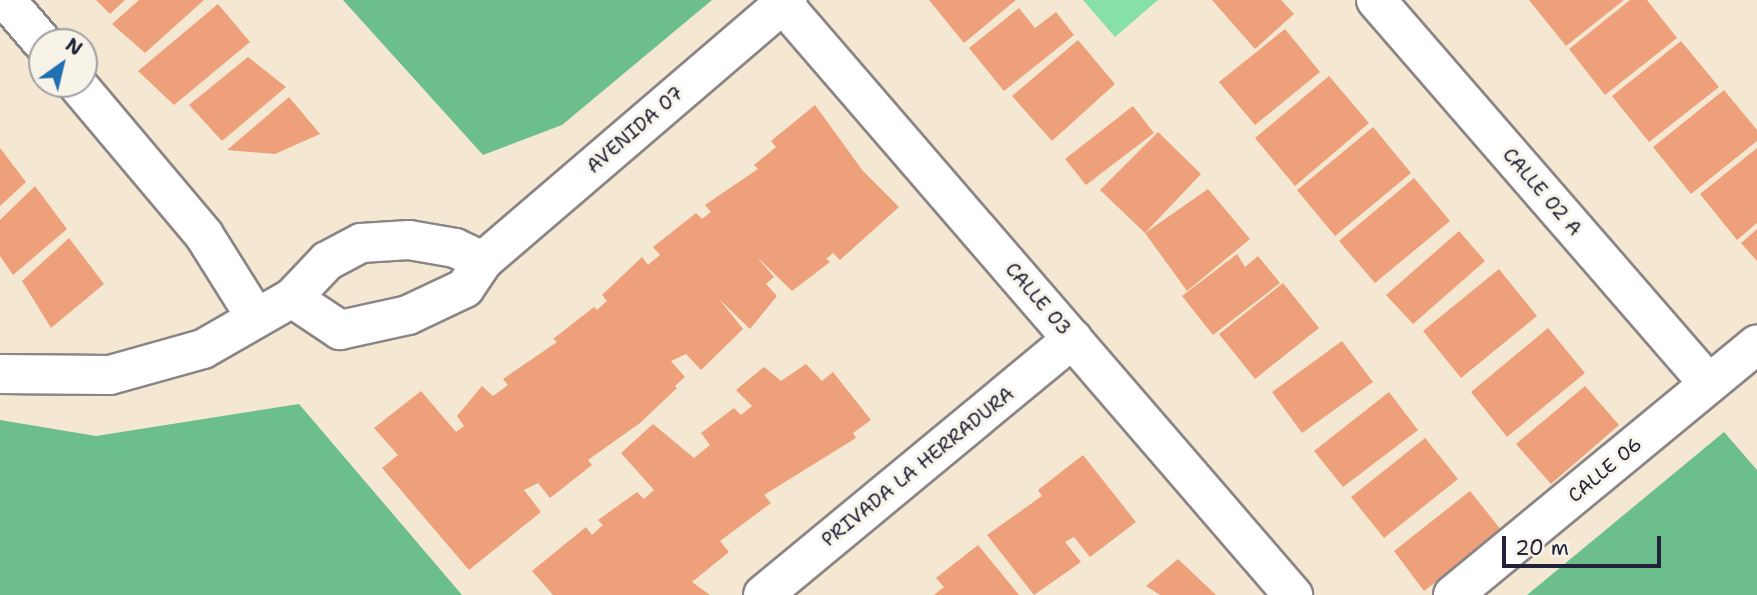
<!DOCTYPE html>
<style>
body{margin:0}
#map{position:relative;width:1757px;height:595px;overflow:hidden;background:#f4e8d2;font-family:"Shantell Sans",sans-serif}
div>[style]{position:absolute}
.green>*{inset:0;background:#86e0a7}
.forest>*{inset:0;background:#6cbe8c}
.building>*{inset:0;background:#eea07b}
.roads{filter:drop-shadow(2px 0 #8b8586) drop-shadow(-2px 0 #8b8586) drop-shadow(0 2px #8b8586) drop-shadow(0 -2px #8b8586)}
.minor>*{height:38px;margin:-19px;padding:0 19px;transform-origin:19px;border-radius:19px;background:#fff}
span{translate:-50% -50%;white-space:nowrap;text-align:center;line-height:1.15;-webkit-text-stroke:6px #f7f3e8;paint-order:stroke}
.street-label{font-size:19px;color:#22223b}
.north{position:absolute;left:28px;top:28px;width:70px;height:70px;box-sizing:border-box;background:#f7f3e8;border:2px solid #a29fa3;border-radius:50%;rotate:34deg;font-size:19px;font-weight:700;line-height:28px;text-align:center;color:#22223b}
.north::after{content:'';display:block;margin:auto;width:24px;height:32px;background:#1f6fb2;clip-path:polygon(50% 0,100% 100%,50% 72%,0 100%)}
.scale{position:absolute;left:1502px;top:536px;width:159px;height:32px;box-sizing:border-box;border:4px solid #22223b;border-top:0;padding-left:9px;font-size:21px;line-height:24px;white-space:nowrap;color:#22223b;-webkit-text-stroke:5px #f7f3e8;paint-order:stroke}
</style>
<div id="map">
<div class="green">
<i style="clip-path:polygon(1083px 0,1158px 0,1115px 37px)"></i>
</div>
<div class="forest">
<i style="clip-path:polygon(343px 0,712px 0,562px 125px,483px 155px)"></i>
<i style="clip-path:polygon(299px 404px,462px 595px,0 595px,0 420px,96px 436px)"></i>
<i style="clip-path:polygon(1724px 432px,1757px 470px,1757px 595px,1527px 595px)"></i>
</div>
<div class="building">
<i style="clip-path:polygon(96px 0,125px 0,110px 14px)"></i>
<i style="clip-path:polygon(139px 0,204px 0,145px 53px,112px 24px)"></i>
<i style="clip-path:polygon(929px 0,1016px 0,964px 43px)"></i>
<i style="clip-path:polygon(1212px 0,1281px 0,1294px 14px,1255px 49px)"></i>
<i style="clip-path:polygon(1529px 0,1624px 0,1566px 46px)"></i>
<i style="clip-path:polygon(1630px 0,1647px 0,1677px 38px,1605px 95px,1569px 49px)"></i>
<i style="clip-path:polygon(218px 4px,250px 42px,174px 105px,138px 71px)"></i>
<i style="clip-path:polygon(1019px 8px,1035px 28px,1056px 12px,1074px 35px,1004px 91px,969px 48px)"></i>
<i style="clip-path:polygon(1285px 29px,1320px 72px,1255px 125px,1219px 82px)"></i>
<i style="clip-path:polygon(1078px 40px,1115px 84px,1052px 141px,1012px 96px)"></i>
<i style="clip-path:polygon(1681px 41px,1719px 87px,1649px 142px,1612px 96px)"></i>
<i style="clip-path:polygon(248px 57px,286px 87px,222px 141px,189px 105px)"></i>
<i style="clip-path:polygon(1329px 76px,1369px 123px,1295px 186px,1255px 138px)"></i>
<i style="clip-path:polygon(1724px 90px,1757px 130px,1757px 141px,1691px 194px,1653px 147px)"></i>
<i style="clip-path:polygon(289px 97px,320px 134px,275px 154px,227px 150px)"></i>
<i style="clip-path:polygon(815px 105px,863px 171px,899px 207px,840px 260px,833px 253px,826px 259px,830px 262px,792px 291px,757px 257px,774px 277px,766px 284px,777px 296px,750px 329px,719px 299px,743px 329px,701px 370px,686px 354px,671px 361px,685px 377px,675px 386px,677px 388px,640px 423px,588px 460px,592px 465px,550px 498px,538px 483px,524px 490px,541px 512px,469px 570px,382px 468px,398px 455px,374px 428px,421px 391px,456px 432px,464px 426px,457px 416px,482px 386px,493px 396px,508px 385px,503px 379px,557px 342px,553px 339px,594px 307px,597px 310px,607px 301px,602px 295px,642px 257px,648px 265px,660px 255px,653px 247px,696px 213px,702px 219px,711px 212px,705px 205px,758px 169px,754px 165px,776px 147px,771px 141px)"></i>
<i style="clip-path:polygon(1133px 106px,1154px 133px,1086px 185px,1065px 159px)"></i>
<i style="clip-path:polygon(1373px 127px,1411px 173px,1335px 236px,1297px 190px)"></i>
<i style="clip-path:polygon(1158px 132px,1201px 174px,1145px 233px,1100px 190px)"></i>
<i style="clip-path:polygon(0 148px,26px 182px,0 206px)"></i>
<i style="clip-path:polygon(1757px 148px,1757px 223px,1737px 240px,1700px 194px)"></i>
<i style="clip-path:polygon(1414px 178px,1450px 221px,1375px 283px,1339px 241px)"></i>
<i style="clip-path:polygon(35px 186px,67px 229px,13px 275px,0 256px,0 220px)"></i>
<i style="clip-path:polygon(1208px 189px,1250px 239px,1187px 291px,1145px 233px)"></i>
<i style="clip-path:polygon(1757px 229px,1757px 261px,1741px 243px)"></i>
<i style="clip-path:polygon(1459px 231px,1485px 261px,1413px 324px,1386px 295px)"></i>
<i style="clip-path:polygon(69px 238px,104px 284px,51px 328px,22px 281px)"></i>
<i style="clip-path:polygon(1237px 254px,1245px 267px,1258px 256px,1280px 283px,1213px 335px,1182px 296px)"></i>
<i style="clip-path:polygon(1499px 269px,1537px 316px,1461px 378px,1423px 331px)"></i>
<i style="clip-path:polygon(1283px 283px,1319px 328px,1255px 379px,1219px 334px)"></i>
<i style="clip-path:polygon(1548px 328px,1585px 373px,1507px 437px,1471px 392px)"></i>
<i style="clip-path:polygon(1342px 341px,1373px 382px,1302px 433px,1272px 392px)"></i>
<i style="clip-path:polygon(806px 364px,822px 381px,833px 372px,871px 420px,853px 433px,856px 438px,764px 495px,771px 503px,720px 541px,729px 552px,692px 582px,710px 595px,553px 595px,532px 571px,586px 527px,592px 535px,603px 525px,598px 520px,637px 492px,644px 499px,654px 490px,621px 453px,653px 424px,694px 458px,710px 445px,701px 433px,734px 408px,741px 415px,752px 406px,736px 390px,764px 367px,781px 381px)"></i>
<i style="clip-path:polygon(1585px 386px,1619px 425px,1551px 484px,1516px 444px)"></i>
<i style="clip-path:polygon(1389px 392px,1418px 430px,1343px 487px,1314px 451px)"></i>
<i style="clip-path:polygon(1425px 438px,1458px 479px,1384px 538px,1351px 497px)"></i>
<i style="clip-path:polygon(1083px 455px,1136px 522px,1090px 557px,1074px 537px,1065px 542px,1081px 562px,1034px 595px,987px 535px,1042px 496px,1038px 490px)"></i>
<i style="clip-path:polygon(1470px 491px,1502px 531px,1424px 591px,1394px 551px)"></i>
<i style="clip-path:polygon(978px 545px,1019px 595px,934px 595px,944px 587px,936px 578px)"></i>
<i style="clip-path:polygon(1178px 559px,1216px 595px,1160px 595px,1146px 586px)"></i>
</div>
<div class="roads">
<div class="minor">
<i style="left:6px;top:0;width:55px;rotate:49.4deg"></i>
<i style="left:1376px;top:0;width:508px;rotate:49.07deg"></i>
<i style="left:783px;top:4px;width:781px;rotate:49.21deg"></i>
<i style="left:77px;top:84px;width:197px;rotate:49.9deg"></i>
<i style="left:204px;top:235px;width:98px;rotate:57.9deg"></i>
<i style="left:292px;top:298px;width:58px;rotate:33.7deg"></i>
<i style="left:340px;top:330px;width:70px;rotate:-12.4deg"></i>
<i style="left:408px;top:315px;width:63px;rotate:-25.3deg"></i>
<i style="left:465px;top:288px;width:32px;rotate:-56deg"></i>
<i style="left:483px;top:261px;width:401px;rotate:-40.6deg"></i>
<i style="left:0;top:374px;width:110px;rotate:0.5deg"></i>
<i style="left:110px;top:375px;width:97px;rotate:-15.6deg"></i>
<i style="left:203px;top:349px;width:103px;rotate:-29.8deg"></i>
<i style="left:292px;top:298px;width:51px;rotate:-46.6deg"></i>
<i style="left:327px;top:261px;width:38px;rotate:-28deg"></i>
<i style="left:361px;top:243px;width:48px;rotate:-3.6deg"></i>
<i style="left:409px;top:240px;width:47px;rotate:9.9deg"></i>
<i style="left:455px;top:248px;width:31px;rotate:25deg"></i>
<i style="left:763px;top:595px;width:402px;rotate:-39.6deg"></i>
<i style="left:1453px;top:595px;width:394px;rotate:-39.5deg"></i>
</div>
</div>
<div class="street-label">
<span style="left:635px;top:130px;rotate:-41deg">AVENIDA 07</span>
<span style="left:1542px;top:192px;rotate:49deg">CALLE 02 A</span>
<span style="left:1038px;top:299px;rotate:49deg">CALLE 03</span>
<span style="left:918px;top:467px;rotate:-39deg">PRIVADA LA HERRADURA</span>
<span style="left:1605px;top:470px;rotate:-40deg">CALLE 06</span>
</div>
<div class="north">N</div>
<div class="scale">20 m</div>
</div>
